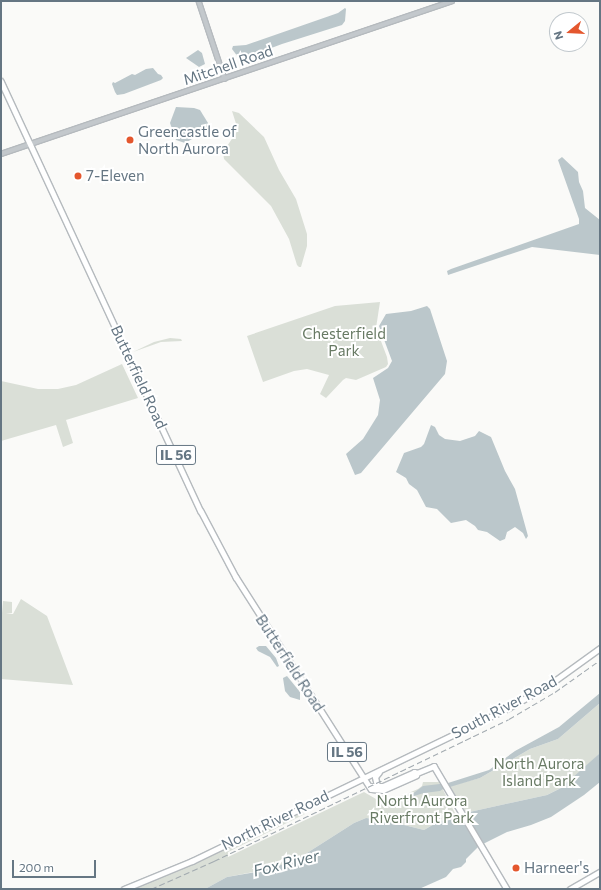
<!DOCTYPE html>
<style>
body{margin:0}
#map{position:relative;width:601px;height:890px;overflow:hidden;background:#fafaf8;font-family:Commissioner,sans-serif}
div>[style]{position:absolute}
.green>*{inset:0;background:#dadfd7}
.water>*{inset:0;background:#bbc7cb}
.roads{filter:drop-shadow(1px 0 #b5babe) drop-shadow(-1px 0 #b5babe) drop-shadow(0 1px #b5babe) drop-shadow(0 -1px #b5babe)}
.minor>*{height:3.5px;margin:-1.75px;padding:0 1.75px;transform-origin:1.75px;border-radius:1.75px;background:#c3c8cc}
.major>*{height:4.5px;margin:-2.25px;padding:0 2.25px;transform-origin:2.25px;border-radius:2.25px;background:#fff}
.rail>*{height:1px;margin-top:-0.5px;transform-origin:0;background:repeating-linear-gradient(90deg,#a2aab0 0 6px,transparent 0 9px)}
.dots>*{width:11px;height:11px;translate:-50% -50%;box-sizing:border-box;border:2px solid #fff;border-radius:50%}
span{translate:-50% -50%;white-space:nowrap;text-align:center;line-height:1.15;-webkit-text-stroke:4px #fff;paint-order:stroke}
.shield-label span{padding:1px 3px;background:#fff;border:1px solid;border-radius:3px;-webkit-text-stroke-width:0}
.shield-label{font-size:14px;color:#657683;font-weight:700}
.street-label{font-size:15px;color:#657683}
.poi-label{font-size:15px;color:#657683}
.left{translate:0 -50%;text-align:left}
.park-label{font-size:15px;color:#687a64}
.water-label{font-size:16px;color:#60757c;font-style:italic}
.frame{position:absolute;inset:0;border:2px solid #657683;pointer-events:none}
.north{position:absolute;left:549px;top:12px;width:40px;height:40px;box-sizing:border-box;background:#fff;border:1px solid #c1c8cd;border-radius:50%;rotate:252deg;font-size:11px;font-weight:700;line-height:16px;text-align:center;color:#657683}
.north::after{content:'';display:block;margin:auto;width:14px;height:18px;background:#e4572e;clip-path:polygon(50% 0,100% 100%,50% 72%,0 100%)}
.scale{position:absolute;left:12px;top:860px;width:84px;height:18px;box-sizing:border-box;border:2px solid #657683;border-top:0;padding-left:5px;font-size:12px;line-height:14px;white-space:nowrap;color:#657683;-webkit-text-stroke:3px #fff;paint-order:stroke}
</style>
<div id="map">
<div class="green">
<i style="clip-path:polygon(232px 111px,239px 113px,264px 137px,279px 170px,296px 199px,307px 234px,307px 246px,301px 267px,299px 267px,297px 265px,289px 239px,271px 206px,224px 159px,223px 152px,238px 130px)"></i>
<i style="clip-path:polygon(380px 302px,376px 328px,387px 357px,388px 364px,386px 367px,356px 380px,346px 378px,343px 380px,326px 398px,320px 394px,329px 375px,307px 369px,294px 371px,263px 382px,247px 336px,335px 306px)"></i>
<i style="clip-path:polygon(170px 338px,181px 339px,182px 341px,161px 342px,133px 352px,154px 342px)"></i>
<i style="clip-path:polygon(122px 364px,138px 398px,66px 420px,73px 443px,63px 447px,56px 425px,1px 441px,1px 381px,38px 389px,58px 389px,76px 385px)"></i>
<i style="clip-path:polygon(21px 599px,47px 616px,73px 685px,1px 679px,1px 609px,2px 613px,3px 601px,12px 602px,12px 613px,6px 614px,13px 614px)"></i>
<i style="clip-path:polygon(600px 703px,600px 753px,576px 776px,561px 788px,547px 795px,465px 813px,450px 786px,480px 778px,530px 749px,558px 739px)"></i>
<i style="clip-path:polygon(423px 782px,439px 782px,457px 817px,436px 823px,424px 830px,384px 820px,366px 818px,354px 823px,296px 860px,270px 869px,227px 877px,205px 889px,134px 889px,224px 848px,242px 842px,261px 830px,302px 813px,305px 814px,228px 852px,228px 857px,364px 792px,376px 799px,384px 795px,387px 802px,418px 789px,422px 786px)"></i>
</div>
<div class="water">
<i style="clip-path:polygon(345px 8px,346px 9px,345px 21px,342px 25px,282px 44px,258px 53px,238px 57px,232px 49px,233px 46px,246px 45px,338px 13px)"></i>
<i style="clip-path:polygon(198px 50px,202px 53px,205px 64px,199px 67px,186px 58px)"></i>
<i style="clip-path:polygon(153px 68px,158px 74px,161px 75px,163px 78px,161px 80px,124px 94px,117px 95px,115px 92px,112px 84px,113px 82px,115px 83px,132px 74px,135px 75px,146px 69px)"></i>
<i style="clip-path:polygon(176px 107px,194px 108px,200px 110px,208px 123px,208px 130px,185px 143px,176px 140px,170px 123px)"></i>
<i style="clip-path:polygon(562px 157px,578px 172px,579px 182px,583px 191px,585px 208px,600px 220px,600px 255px,532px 247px,448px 275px,447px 271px,451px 269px,579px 224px,579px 219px,558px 160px)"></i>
<i style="clip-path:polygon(427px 306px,430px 309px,447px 361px,445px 374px,361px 473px,355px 475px,346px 454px,363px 439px,378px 415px,380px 400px,373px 378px,388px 368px,392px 361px,379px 326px,386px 314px,411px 311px)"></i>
<i style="clip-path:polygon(431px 425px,435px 427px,439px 435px,445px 439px,460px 441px,475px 436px,479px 431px,491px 437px,505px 471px,515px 489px,528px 536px,526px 539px,523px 533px,515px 527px,507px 532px,505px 539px,500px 541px,487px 532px,478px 530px,475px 526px,466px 520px,451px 523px,437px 509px,426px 507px,417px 490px,409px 484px,406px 478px,396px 472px,404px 453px,421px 447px,424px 444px)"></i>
<i style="clip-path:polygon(259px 646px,266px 646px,276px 658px,279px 666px,277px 667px,270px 657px,258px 651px,256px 648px)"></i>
<i style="clip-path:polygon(287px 676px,300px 692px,300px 700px,290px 697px,285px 691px,283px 678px)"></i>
<i style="clip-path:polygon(600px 693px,600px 703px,558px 739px,530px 749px,480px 778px,443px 789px,440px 791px,424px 793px,407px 798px,423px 786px,448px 783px,489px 770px,515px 751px,559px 727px)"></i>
<i style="clip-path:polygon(600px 753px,600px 782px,584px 795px,551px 817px,531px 825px,507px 832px,479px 846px,466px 859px,466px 862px,461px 867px,453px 869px,446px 877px,419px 889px,205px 889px,227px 877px,262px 871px,296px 860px,354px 823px,366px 818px,384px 820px,424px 830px,436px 823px,465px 813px,547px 795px,561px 788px)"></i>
</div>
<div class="roads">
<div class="minor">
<i style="left:199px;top:1px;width:82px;rotate:71.6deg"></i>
<i style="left:1px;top:154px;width:476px;rotate:-18.7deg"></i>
</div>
<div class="major">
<i style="left:1px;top:81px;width:474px;rotate:65.1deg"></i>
<i style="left:201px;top:511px;width:75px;rotate:62.1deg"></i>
<i style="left:236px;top:577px;width:251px;rotate:57.5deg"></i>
<i style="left:371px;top:789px;width:12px;rotate:5deg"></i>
<i style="left:383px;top:790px;width:36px;rotate:-24deg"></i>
<i style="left:416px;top:775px;width:2px;rotate:-63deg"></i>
<i style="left:370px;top:786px;width:13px"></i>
<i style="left:383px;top:786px;width:34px;rotate:-24deg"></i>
<i style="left:414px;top:772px;width:3px;rotate:18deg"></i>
<i style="left:417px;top:773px;width:18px;rotate:-22deg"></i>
<i style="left:434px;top:766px;width:143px;rotate:59.3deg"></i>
<i style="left:377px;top:786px;width:9px;rotate:-103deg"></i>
<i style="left:375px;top:777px;width:6px;rotate:-51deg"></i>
<i style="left:124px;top:889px;width:74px;rotate:-22.4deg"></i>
<i style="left:192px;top:861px;width:351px;rotate:-25.8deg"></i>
<i style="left:508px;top:708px;width:43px;rotate:-28.9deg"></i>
<i style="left:546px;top:687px;width:67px;rotate:-35.8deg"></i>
<i style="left:570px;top:889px;width:34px;rotate:-30deg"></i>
</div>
</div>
<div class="rail">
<i style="left:151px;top:889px;width:69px;rotate:-24deg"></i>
<i style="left:214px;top:861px;width:327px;rotate:-25.7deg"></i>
<i style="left:509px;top:719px;width:53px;rotate:-30.4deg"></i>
<i style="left:555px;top:692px;width:55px;rotate:-35.4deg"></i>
</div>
<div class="dots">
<i style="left:130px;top:140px;background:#e4572e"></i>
<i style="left:78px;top:176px;background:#e4572e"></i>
<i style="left:516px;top:868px;background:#e4572e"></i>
</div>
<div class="shield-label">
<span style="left:176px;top:455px">IL 56</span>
<span style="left:347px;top:752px">IL 56</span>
</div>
<div class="street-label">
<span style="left:228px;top:65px;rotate:-19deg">Mitchell Road</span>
<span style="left:139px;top:377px;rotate:65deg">Butterfield Road</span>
<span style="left:290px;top:663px;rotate:57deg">Butterfield Road</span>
<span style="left:504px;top:707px;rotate:-28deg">South River Road</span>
<span style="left:275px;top:820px;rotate:-26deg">North River Road</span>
</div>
<div class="poi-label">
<span class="left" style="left:138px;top:140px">Greencastle of<br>North Aurora</span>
<span class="left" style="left:86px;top:176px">7-Eleven</span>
<span class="left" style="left:524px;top:868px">Harneer's</span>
</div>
<div class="park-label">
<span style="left:344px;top:342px">Chesterfield<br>Park</span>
<span style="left:539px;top:772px">North Aurora<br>Island Park</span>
<span style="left:422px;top:809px">North Aurora<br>Riverfront Park</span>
</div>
<div class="water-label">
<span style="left:286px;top:863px;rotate:-14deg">Fox River</span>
</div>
<div class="frame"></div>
<div class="north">N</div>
<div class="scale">200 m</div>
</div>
